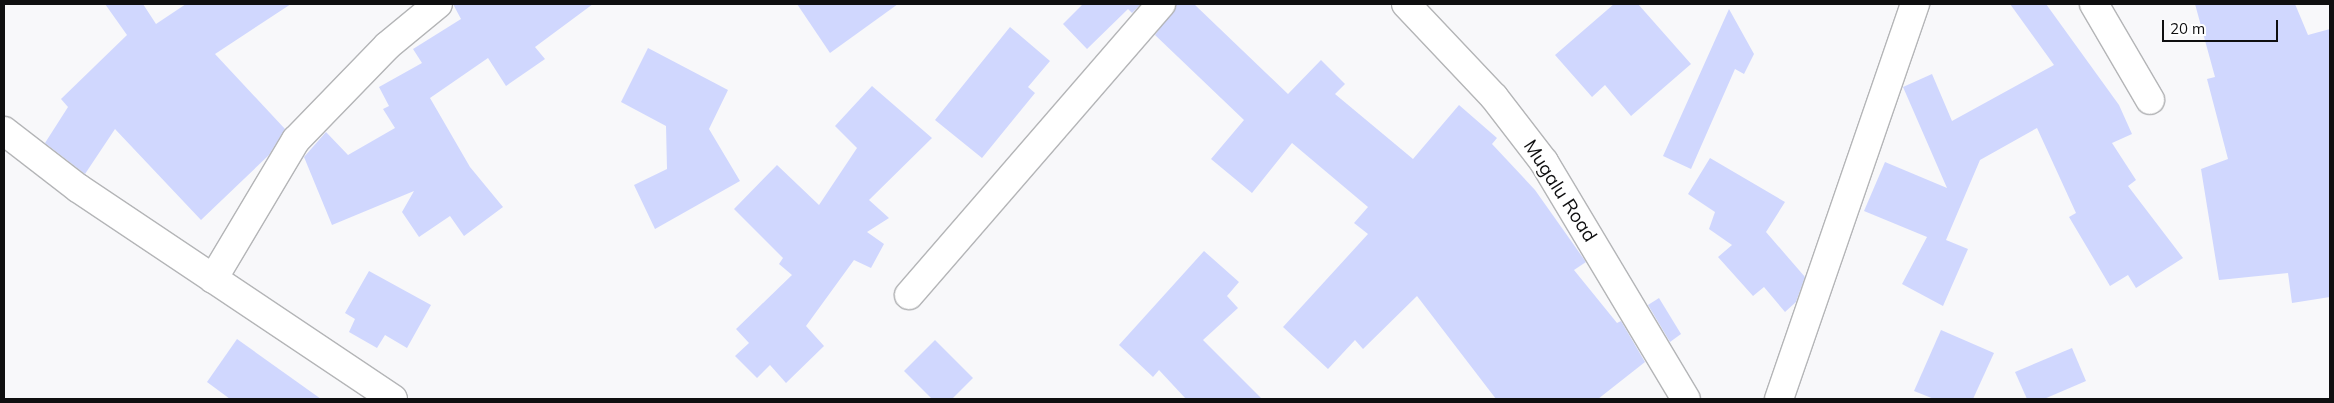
<!DOCTYPE html>
<style>
body{margin:0}
#map{position:relative;width:2334px;height:403px;overflow:hidden;background:#f8f8fa;font-family:Mulish,sans-serif}
div>[style]{position:absolute}
.building>*{inset:0;background:#d0d7fe}
.roads{filter:drop-shadow(1px 0 #b4b5b7) drop-shadow(-1px 0 #b4b5b7) drop-shadow(0 1px #b4b5b7) drop-shadow(0 -1px #b4b5b7)}
.minor>*{height:28px;margin:-14px;padding:0 14px;transform-origin:14px;border-radius:14px;background:#fff}
span{translate:-50% -50%;white-space:nowrap;text-align:center;line-height:1.15;-webkit-text-stroke:4px #fff;paint-order:stroke}
.street-label{font-size:19px;color:#0f0f10}
.frame{position:absolute;inset:0;border:5px solid #0f0f10;pointer-events:none}
.scale{position:absolute;left:2162px;top:20px;width:116px;height:22px;box-sizing:border-box;border:2px solid #0f0f10;border-top:0;padding-left:6px;font-size:15px;line-height:18px;white-space:nowrap;color:#0f0f10;-webkit-text-stroke:4px #fff;paint-order:stroke}
</style>
<div id="map">
<div class="building">
<i style="clip-path:polygon(105px 4px,143px 4px,156px 24px,186px 4px,291px 4px,215px 54px,285px 129px,269px 155px,201px 220px,115px 129px,85px 174px,45px 143px,68px 107px,61px 99px,127px 35px)"></i>
<i style="clip-path:polygon(453px 4px,593px 4px,535px 47px,545px 59px,506px 86px,488px 58px,430px 98px,470px 167px,503px 207px,464px 236px,450px 216px,419px 237px,402px 212px,414px 191px,332px 225px,304px 157px,326px 132px,348px 155px,395px 128px,383px 109px,389px 106px,379px 87px,422px 63px,413px 49px,461px 19px)"></i>
<i style="clip-path:polygon(797px 4px,898px 4px,830px 53px)"></i>
<i style="clip-path:polygon(1083px 4px,1141px 4px,1132px 13px,1128px 9px,1087px 49px,1063px 24px)"></i>
<i style="clip-path:polygon(1176px 4px,1194px 4px,1288px 94px,1321px 60px,1345px 84px,1335px 94px,1413px 159px,1459px 105px,1497px 138px,1492px 144px,1535px 190px,1586px 262px,1574px 270px,1617px 323px,1621px 321px,1645px 362px,1598px 399px,1496px 399px,1417px 296px,1363px 349px,1355px 340px,1328px 369px,1283px 327px,1368px 234px,1354px 223px,1368px 207px,1292px 143px,1252px 193px,1211px 159px,1244px 120px,1155px 35px)"></i>
<i style="clip-path:polygon(1614px 4px,1638px 4px,1691px 64px,1631px 116px,1605px 85px,1592px 97px,1555px 55px)"></i>
<i style="clip-path:polygon(2010px 4px,2046px 4px,2119px 105px,2132px 134px,2112px 143px,2136px 180px,2128px 186px,2183px 258px,2136px 288px,2128px 275px,2110px 286px,2069px 217px,2076px 213px,2037px 128px,1980px 160px,1946px 240px,1968px 249px,1943px 306px,1902px 284px,1927px 237px,1864px 211px,1885px 162px,1947px 188px,1903px 87px,1932px 74px,1952px 121px,2054px 65px)"></i>
<i style="clip-path:polygon(2195px 4px,2295px 4px,2308px 35px,2330px 29px,2330px 297px,2292px 303px,2288px 273px,2219px 280px,2201px 169px,2228px 159px,2207px 79px,2215px 77px)"></i>
<i style="clip-path:polygon(1729px 9px,1754px 54px,1744px 74px,1735px 69px,1691px 169px,1663px 156px)"></i>
<i style="clip-path:polygon(1010px 27px,1050px 61px,1028px 87px,1035px 93px,982px 158px,935px 120px)"></i>
<i style="clip-path:polygon(648px 48px,728px 90px,709px 129px,740px 181px,655px 229px,634px 185px,667px 169px,666px 126px,621px 102px)"></i>
<i style="clip-path:polygon(872px 86px,932px 138px,869px 200px,889px 218px,867px 232px,884px 244px,871px 268px,854px 260px,806px 326px,824px 346px,786px 383px,770px 365px,757px 378px,735px 356px,749px 343px,736px 329px,792px 275px,779px 264px,783px 258px,734px 209px,777px 165px,819px 205px,857px 148px,835px 126px)"></i>
<i style="clip-path:polygon(1710px 158px,1785px 202px,1766px 232px,1805px 277px,1796px 302px,1785px 312px,1764px 287px,1753px 296px,1718px 257px,1732px 245px,1709px 229px,1715px 212px,1688px 194px)"></i>
<i style="clip-path:polygon(1204px 251px,1239px 282px,1227px 296px,1238px 308px,1203px 340px,1262px 399px,1186px 399px,1159px 370px,1153px 377px,1119px 345px)"></i>
<i style="clip-path:polygon(369px 271px,431px 305px,407px 348px,385px 335px,377px 348px,349px 332px,355px 319px,345px 313px)"></i>
<i style="clip-path:polygon(1659px 298px,1681px 334px,1670px 342px,1648px 305px)"></i>
<i style="clip-path:polygon(1941px 330px,1994px 353px,1973px 399px,1934px 399px,1914px 391px)"></i>
<i style="clip-path:polygon(237px 339px,321px 399px,230px 399px,207px 382px)"></i>
<i style="clip-path:polygon(935px 340px,973px 378px,952px 399px,932px 399px,904px 371px)"></i>
<i style="clip-path:polygon(2072px 348px,2086px 381px,2044px 399px,2027px 399px,2015px 372px)"></i>
</div>
<div class="roads">
<div class="minor">
<i style="left:1406px;top:4px;width:128px;rotate:46.6deg"></i>
<i style="left:1494px;top:97px;width:82px;rotate:52.4deg"></i>
<i style="left:1544px;top:162px;width:276px;rotate:59.1deg"></i>
<i style="left:2094px;top:4px;width:111px;rotate:59.7deg"></i>
<i style="left:4px;top:131px;width:93px;rotate:37.6deg"></i>
<i style="left:78px;top:188px;width:379px;rotate:33.8deg"></i>
<i style="left:213px;top:279px;width:162px;rotate:-59.2deg"></i>
<i style="left:296px;top:140px;width:131px;rotate:-45.9deg"></i>
<i style="left:387px;top:46px;width:66px;rotate:-39.5deg"></i>
<i style="left:909px;top:295px;width:385px;rotate:-49.1deg"></i>
<i style="left:1779px;top:399px;width:418px;rotate:-71deg"></i>
</div>
</div>
<div class="street-label">
<span style="left:1560px;top:191px;rotate:57deg">Mugalu Road</span>
</div>
<div class="frame"></div>
<div class="scale">20 m</div>
</div>
